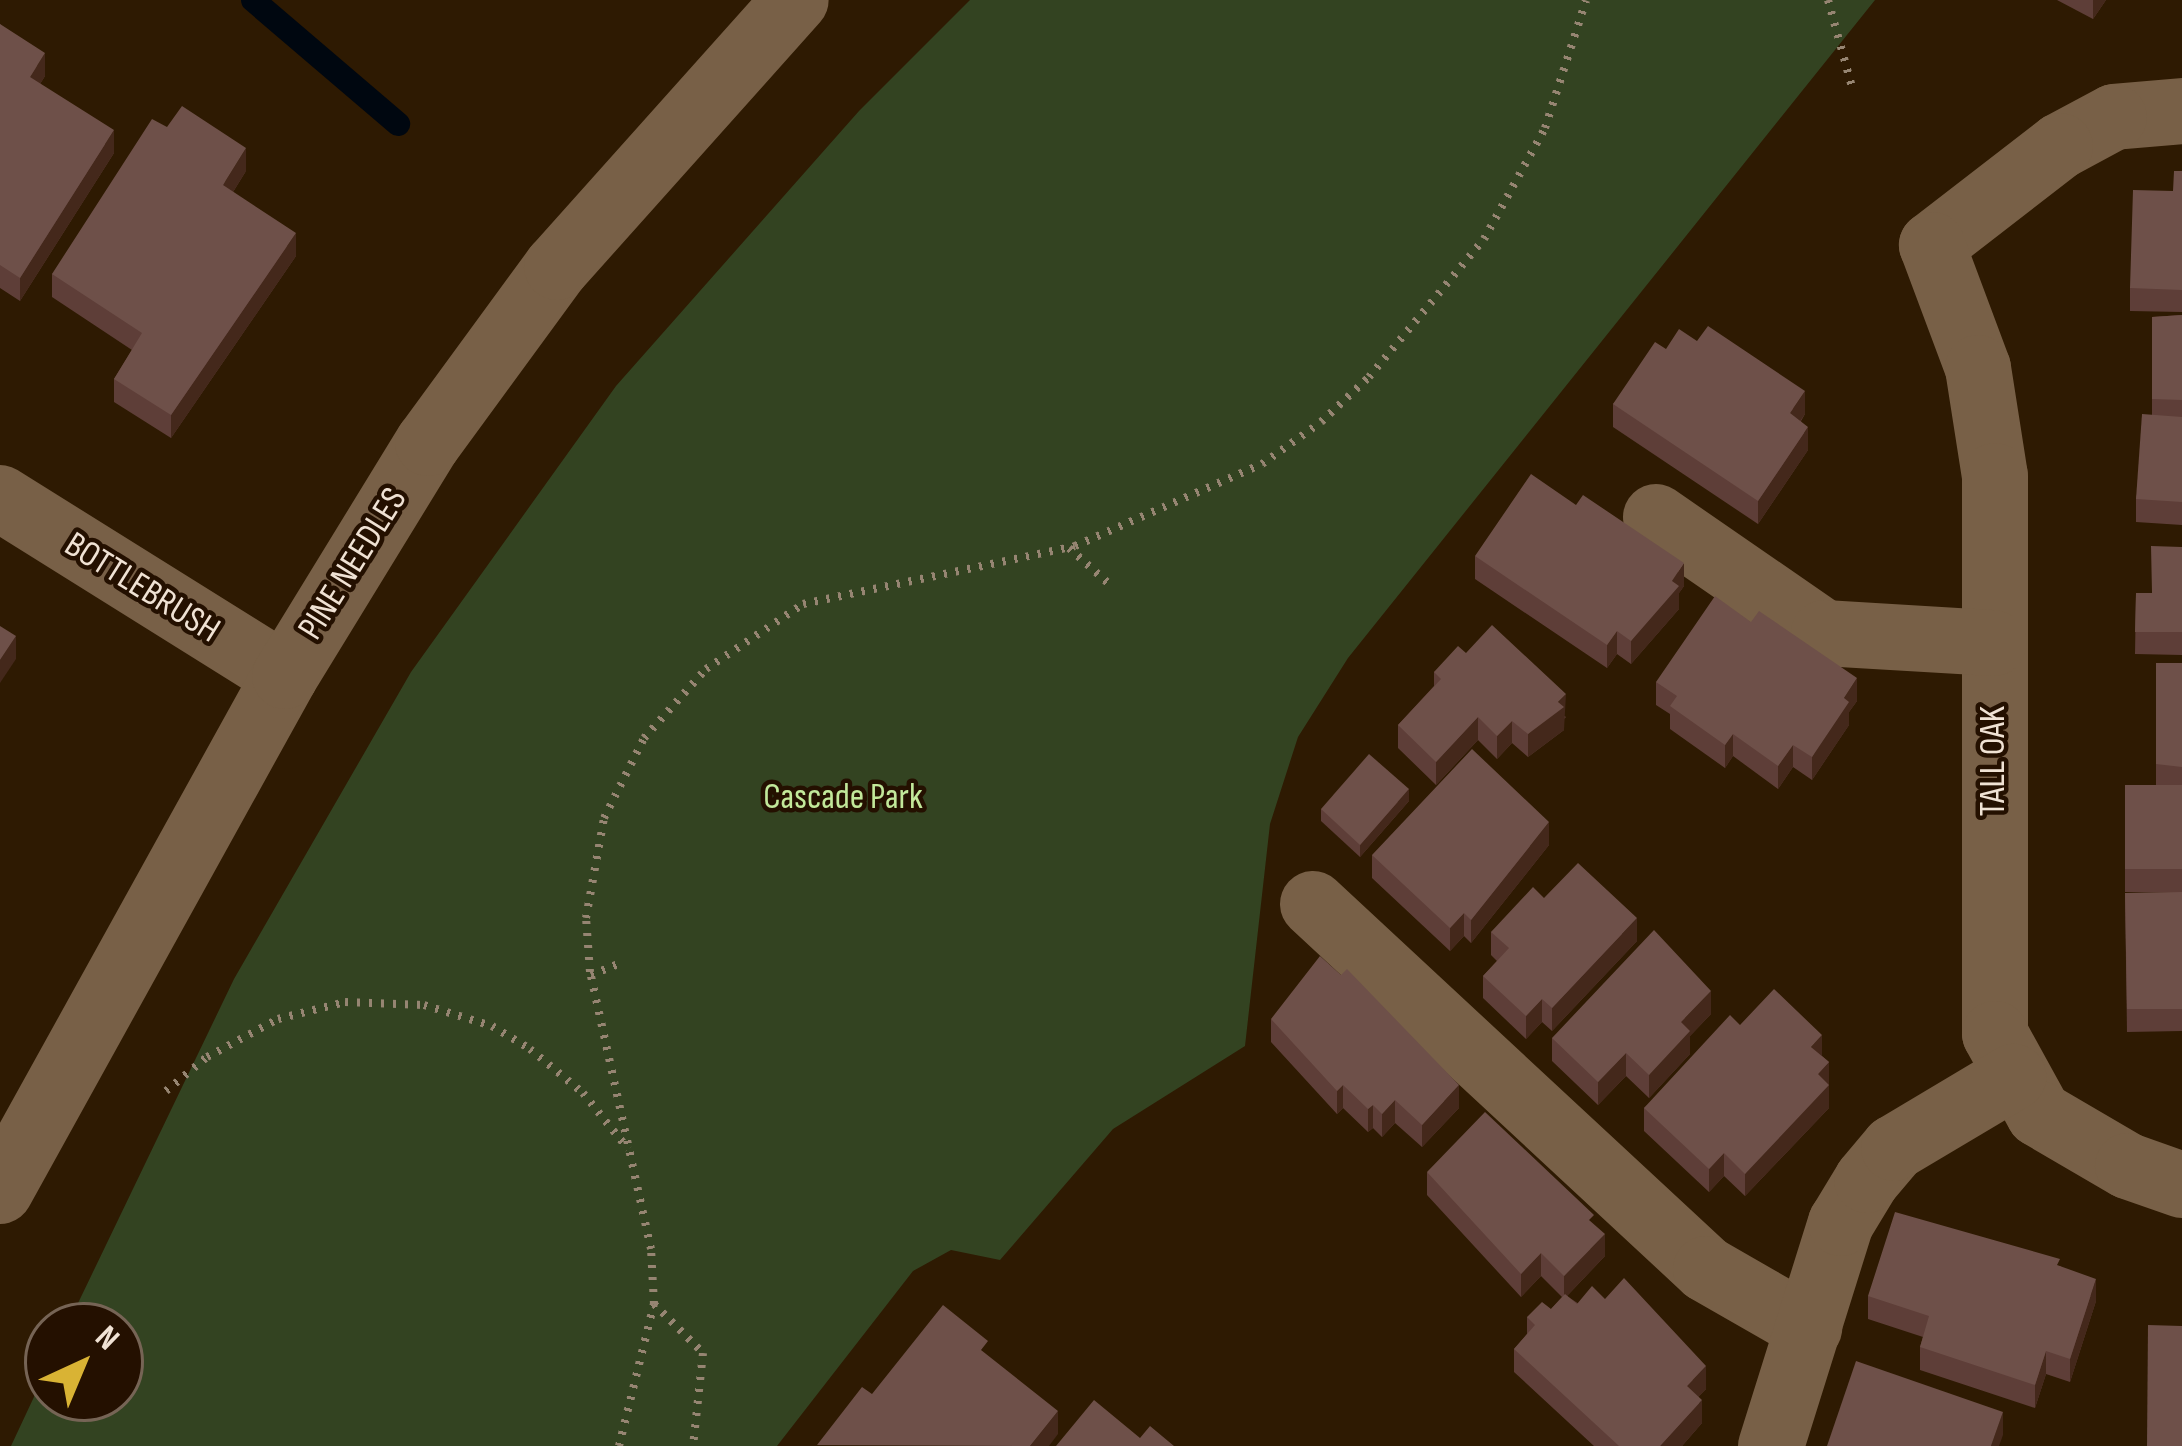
<!DOCTYPE html>
<style>
body{margin:0}
#map{position:relative;width:2182px;height:1446px;overflow:hidden;background:#2e1a02;font-family:"Sofia Sans Condensed",sans-serif}
div>[style]{position:absolute}
.green>*{inset:0;background:#334321}
.stream>*{height:24px;margin:-12px;padding:0 12px;transform-origin:12px;border-radius:12px;background:#000710}
.path>*{height:8px;margin-top:-4px;transform-origin:0;background:repeating-linear-gradient(90deg,#968572 0 3px,transparent 0 12px)}
.minor>*{height:66px;margin:-33px;padding:0 33px;transform-origin:33px;border-radius:33px;background:#786047}
.wall>*{inset:0;background:#5e3e38}
.shaded-wall>*{inset:0;background:#44281b}
.building>*{inset:0;background:#6e5049}
span{translate:-50% -50%;white-space:nowrap;text-align:center;line-height:1.15;-webkit-text-stroke:9px #241000;paint-order:stroke}
.street-label{font-size:36px;color:#f0e2d4}
.park-label{font-size:36px;color:#c2e89a}
.north{position:absolute;left:24px;top:1302px;width:120px;height:120px;box-sizing:border-box;background:#241000;border:3px solid #766455;border-radius:50%;rotate:44deg;font-size:33px;font-weight:700;line-height:48px;text-align:center;color:#f0e2d4}
.north::after{content:'';display:block;margin:auto;width:42px;height:54px;background:#d9b334;clip-path:polygon(50% 0,100% 100%,50% 72%,0 100%)}
</style>
<div id="map">
<div class="green">
<i style="clip-path:polygon(970px 0,1875px 0,1348px 658px,1298px 737px,1270px 824px,1245px 1046px,1113px 1129px,1000px 1260px,951px 1250px,913px 1271px,777px 1446px,11px 1446px,48px 1367px,48px 1398px,120px 1398px,120px 1326px,67px 1326px,234px 979px,411px 672px,616px 386px,859px 111px)"></i>
</div>
<div class="stream">
<i style="left:253px;top:0;width:191px;rotate:40.5deg"></i>
</div>
<div class="path">
<i style="left:1828px;top:0;width:90px;rotate:74.6deg"></i>
<i style="left:1069px;top:548px;width:52px;rotate:41.9deg"></i>
<i style="left:591px;top:975px;width:32px;rotate:-22deg"></i>
<i style="left:166px;top:1091px;width:53px;rotate:-39.7deg"></i>
<i style="left:207px;top:1057px;width:81px;rotate:-28.2deg"></i>
<i style="left:278px;top:1019px;width:69px;rotate:-14.2deg"></i>
<i style="left:345px;top:1002px;width:79px;rotate:2.2deg"></i>
<i style="left:424px;top:1005px;width:71px;rotate:17.2deg"></i>
<i style="left:492px;top:1026px;width:44px;rotate:31.2deg"></i>
<i style="left:530px;top:1049px;width:69px;rotate:39.7deg"></i>
<i style="left:583px;top:1093px;width:72px;rotate:51.2deg"></i>
<i style="left:654px;top:1304px;width:69px;rotate:45deg"></i>
<i style="left:703px;top:1353px;width:94px;rotate:96.1deg"></i>
<i style="left:619px;top:1446px;width:146px;rotate:-76.2deg"></i>
<i style="left:654px;top:1304px;width:55px;rotate:-93.1deg"></i>
<i style="left:651px;top:1249px;width:284px;rotate:-102.4deg"></i>
<i style="left:590px;top:972px;width:54px;rotate:-94.2deg"></i>
<i style="left:586px;top:918px;width:102px;rotate:-79.8deg"></i>
<i style="left:604px;top:818px;width:89px;rotate:-63.4deg"></i>
<i style="left:644px;top:738px;width:93px;rotate:-48.1deg"></i>
<i style="left:706px;top:669px;width:117px;rotate:-33.8deg"></i>
<i style="left:803px;top:604px;width:278px;rotate:-12deg"></i>
<i style="left:1075px;top:546px;width:204px;rotate:-23.7deg"></i>
<i style="left:1262px;top:464px;width:72px;rotate:-35.4deg"></i>
<i style="left:1321px;top:422px;width:66px;rotate:-43.2deg"></i>
<i style="left:1369px;top:377px;width:180px;rotate:-50.2deg"></i>
<i style="left:1484px;top:239px;width:127px;rotate:-61.2deg"></i>
<i style="left:1545px;top:128px;width:134px;rotate:-72.2deg"></i>
</div>
<div class="minor">
<i style="left:2182px;top:111px;width:68px;rotate:175deg"></i>
<i style="left:2114px;top:117px;width:61px;rotate:151.8deg"></i>
<i style="left:2060px;top:146px;width:162px;rotate:142.3deg"></i>
<i style="left:1932px;top:245px;width:131px;rotate:69.5deg"></i>
<i style="left:1978px;top:368px;width:109px;rotate:81.1deg"></i>
<i style="left:1995px;top:476px;width:558px;rotate:90deg"></i>
<i style="left:1995px;top:1034px;width:91px;rotate:61.2deg"></i>
<i style="left:2039px;top:1114px;width:103px;rotate:30.3deg"></i>
<i style="left:2128px;top:1166px;width:57px;rotate:19.4deg"></i>
<i style="left:0;top:498px;width:336px;rotate:32deg"></i>
<i style="left:1656px;top:517px;width:204px;rotate:34.6deg"></i>
<i style="left:1824px;top:633px;width:170px;rotate:3.4deg"></i>
<i style="left:1313px;top:904px;width:536px;rotate:42.88deg"></i>
<i style="left:1706px;top:1269px;width:119px;rotate:29.8deg"></i>
<i style="left:0;top:1191px;width:589px;rotate:-61.04deg"></i>
<i style="left:285px;top:676px;width:273px;rotate:-58.5deg"></i>
<i style="left:428px;top:443px;width:218px;rotate:-53.8deg"></i>
<i style="left:557px;top:267px;width:358px;rotate:-48.2deg"></i>
<i style="left:1771px;top:1446px;width:234px;rotate:-72.6deg"></i>
<i style="left:1841px;top:1223px;width:50px;rotate:-58.8deg"></i>
<i style="left:1867px;top:1180px;width:42px;rotate:-49.8deg"></i>
<i style="left:1894px;top:1148px;width:139px;rotate:-30.8deg"></i>
</div>
<div class="wall">
<i style="clip-path:polygon(2057px 0,2106px 0,2093px 19px)"></i>
<i style="clip-path:polygon(0 24px,45px 76px,40px 84px,114px 153px,20px 301px,0 288px)"></i>
<i style="clip-path:polygon(246px 171px,233px 192px,296px 256px,171px 438px,114px 402px,114px 379px,132px 350px,52px 297px,52px 274px)"></i>
<i style="clip-path:polygon(2182px 171px,2182px 312px,2130px 311px,2130px 288px)"></i>
<i style="clip-path:polygon(2182px 315px,2182px 525px,2136px 522px,2136px 499px,2152px 415px,2152px 317px)"></i>
<i style="clip-path:polygon(1666px 349px,1805px 414px,1801px 421px,1808px 450px,1758px 524px,1613px 427px,1613px 404px)"></i>
<i style="clip-path:polygon(2182px 547px,2182px 655px,2135px 654px,2136px 593px,2152px 593px)"></i>
<i style="clip-path:polygon(1475px 556px,1684px 586px,1679px 593px,1679px 609px,1631px 664px,1617px 654px,1607px 668px,1475px 579px)"></i>
<i style="clip-path:polygon(1466px 653px,1566px 717px,1564px 719px,1564px 730px,1528px 757px,1512px 743px,1497px 759px,1478px 740px,1436px 785px,1398px 748px,1398px 725px,1434px 686px,1434px 672px)"></i>
<i style="clip-path:polygon(2156px 663px,2182px 663px,2182px 892px,2125px 892px,2125px 785px,2156px 785px)"></i>
<i style="clip-path:polygon(1656px 682px,1857px 701px,1849px 712px,1849px 725px,1812px 780px,1793px 767px,1778px 789px,1733px 756px,1725px 768px,1670px 729px,1670px 714px,1656px 705px)"></i>
<i style="clip-path:polygon(1409px 801px,1360px 857px,1321px 821px,1321px 809px)"></i>
<i style="clip-path:polygon(1549px 845px,1471px 943px,1464px 936px,1450px 951px,1372px 878px,1372px 855px)"></i>
<i style="clip-path:polygon(2182px 892px,2182px 1031px,2127px 1032px,2125px 893px)"></i>
<i style="clip-path:polygon(1544px 898px,1637px 941px,1552px 1031px,1542px 1022px,1526px 1039px,1483px 998px,1483px 976px,1497px 961px,1491px 955px,1491px 932px)"></i>
<i style="clip-path:polygon(1711px 1014px,1690px 1036px,1690px 1054px,1649px 1098px,1626px 1076px,1598px 1105px,1552px 1061px,1552px 1038px)"></i>
<i style="clip-path:polygon(1271px 1019px,1459px 1108px,1422px 1147px,1395px 1123px,1382px 1137px,1373px 1128px,1368px 1132px,1343px 1108px,1337px 1114px,1271px 1042px)"></i>
<i style="clip-path:polygon(1740px 1025px,1822px 1056px,1829px 1062px,1829px 1108px,1745px 1196px,1724px 1176px,1709px 1192px,1644px 1131px,1644px 1108px)"></i>
<i style="clip-path:polygon(1427px 1172px,1605px 1256px,1567px 1296px,1706px 1389px,1698px 1397px,1702px 1423px,1682px 1446px,1594px 1446px,1514px 1372px,1514px 1349px,1527px 1334px,1527px 1317px,1551px 1309px,1562px 1297px,1541px 1276px,1521px 1297px,1427px 1195px)"></i>
<i style="clip-path:polygon(2060px 1266px,2096px 1301px,2070px 1382px,2046px 1374px,2035px 1408px,1920px 1370px,1920px 1347px,1923px 1337px,1868px 1319px,1868px 1296px)"></i>
</div>
<div class="shaded-wall">
<i style="clip-path:polygon(2093px 0,2106px 0,2093px 19px)"></i>
<i style="clip-path:polygon(45px 53px,45px 76px,30px 100px,30px 77px)"></i>
<i style="clip-path:polygon(114px 130px,114px 153px,20px 301px,20px 278px)"></i>
<i style="clip-path:polygon(246px 148px,246px 171px,223px 208px,223px 185px)"></i>
<i style="clip-path:polygon(296px 233px,296px 256px,171px 438px,171px 415px)"></i>
<i style="clip-path:polygon(1805px 391px,1805px 414px,1790px 436px,1790px 413px)"></i>
<i style="clip-path:polygon(1808px 427px,1808px 450px,1758px 524px,1758px 501px)"></i>
<i style="clip-path:polygon(1684px 563px,1684px 586px,1679px 593px,1679px 609px,1631px 664px,1631px 641px)"></i>
<i style="clip-path:polygon(1617px 631px,1617px 654px,1607px 668px,1607px 645px)"></i>
<i style="clip-path:polygon(16px 636px,16px 659px,0 683px,0 660px)"></i>
<i style="clip-path:polygon(1857px 678px,1857px 701px,1849px 712px,1849px 725px,1812px 780px,1812px 757px,1844px 698px)"></i>
<i style="clip-path:polygon(1566px 694px,1564px 730px,1528px 757px,1528px 734px)"></i>
<i style="clip-path:polygon(1478px 717px,1478px 740px,1436px 785px,1436px 762px)"></i>
<i style="clip-path:polygon(1512px 721px,1512px 743px,1497px 759px,1497px 736px)"></i>
<i style="clip-path:polygon(1733px 734px,1733px 756px,1725px 768px,1725px 745px)"></i>
<i style="clip-path:polygon(1793px 745px,1793px 767px,1778px 789px,1778px 766px)"></i>
<i style="clip-path:polygon(1409px 789px,1409px 801px,1360px 857px,1360px 845px)"></i>
<i style="clip-path:polygon(1549px 822px,1549px 845px,1471px 943px,1471px 920px)"></i>
<i style="clip-path:polygon(1464px 913px,1464px 936px,1450px 951px,1450px 928px)"></i>
<i style="clip-path:polygon(1637px 918px,1637px 941px,1552px 1031px,1552px 1008px)"></i>
<i style="clip-path:polygon(1711px 991px,1711px 1014px,1690px 1036px,1690px 1054px,1649px 1098px,1649px 1075px,1681px 1022px)"></i>
<i style="clip-path:polygon(1542px 999px,1542px 1022px,1526px 1039px,1526px 1016px)"></i>
<i style="clip-path:polygon(1822px 1035px,1822px 1058px,1811px 1047px)"></i>
<i style="clip-path:polygon(1626px 1053px,1626px 1076px,1598px 1105px,1598px 1082px)"></i>
<i style="clip-path:polygon(1829px 1062px,1829px 1108px,1745px 1196px,1745px 1174px,1818px 1074px)"></i>
<i style="clip-path:polygon(1343px 1085px,1343px 1108px,1337px 1114px,1337px 1091px)"></i>
<i style="clip-path:polygon(1459px 1085px,1459px 1108px,1422px 1147px,1422px 1125px)"></i>
<i style="clip-path:polygon(1395px 1100px,1395px 1123px,1382px 1137px,1382px 1114px)"></i>
<i style="clip-path:polygon(1373px 1105px,1373px 1128px,1368px 1132px,1368px 1109px)"></i>
<i style="clip-path:polygon(1724px 1153px,1724px 1176px,1709px 1192px,1709px 1169px)"></i>
<i style="clip-path:polygon(1605px 1234px,1605px 1256px,1564px 1299px,1564px 1276px)"></i>
<i style="clip-path:polygon(1541px 1253px,1541px 1276px,1521px 1297px,1521px 1274px)"></i>
<i style="clip-path:polygon(2096px 1279px,2096px 1301px,2070px 1382px,2070px 1359px)"></i>
<i style="clip-path:polygon(2046px 1351px,2046px 1374px,2035px 1408px,2035px 1385px)"></i>
<i style="clip-path:polygon(1706px 1366px,1706px 1389px,1687px 1408px,1687px 1386px)"></i>
<i style="clip-path:polygon(1702px 1400px,1702px 1423px,1682px 1446px,1660px 1446px)"></i>
<i style="clip-path:polygon(1058px 1411px,1058px 1434px,1049px 1446px,1030px 1446px)"></i>
<i style="clip-path:polygon(2003px 1412px,2003px 1435px,1999px 1446px,1991px 1446px)"></i>
</div>
<div class="building">
<i style="clip-path:polygon(0 24px,45px 53px,30px 77px,114px 130px,20px 278px,0 265px)"></i>
<i style="clip-path:polygon(182px 106px,246px 148px,223px 185px,296px 233px,171px 415px,114px 379px,142px 333px,52px 274px,152px 119px,167px 127px)"></i>
<i style="clip-path:polygon(2174px 171px,2182px 171px,2182px 290px,2130px 288px,2133px 190px,2173px 191px)"></i>
<i style="clip-path:polygon(2182px 315px,2182px 400px,2152px 399px,2152px 317px)"></i>
<i style="clip-path:polygon(1708px 326px,1805px 391px,1790px 413px,1808px 427px,1758px 501px,1613px 404px,1655px 342px,1666px 349px,1679px 329px,1697px 341px)"></i>
<i style="clip-path:polygon(2142px 414px,2182px 417px,2182px 502px,2136px 499px)"></i>
<i style="clip-path:polygon(1531px 474px,1576px 505px,1583px 495px,1684px 563px,1672px 581px,1679px 586px,1631px 641px,1617px 631px,1607px 645px,1475px 556px)"></i>
<i style="clip-path:polygon(2151px 546px,2182px 547px,2182px 632px,2135px 632px,2136px 593px,2152px 593px)"></i>
<i style="clip-path:polygon(1715px 596px,1751px 622px,1759px 611px,1857px 678px,1844px 698px,1849px 702px,1812px 757px,1793px 745px,1778px 766px,1733px 734px,1725px 745px,1670px 706px,1677px 696px,1656px 682px)"></i>
<i style="clip-path:polygon(1492px 625px,1566px 694px,1558px 702px,1564px 707px,1528px 734px,1512px 721px,1497px 736px,1478px 717px,1436px 762px,1398px 725px,1441px 679px,1434px 672px,1458px 646px,1466px 653px)"></i>
<i style="clip-path:polygon(0 626px,16px 636px,0 660px)"></i>
<i style="clip-path:polygon(2156px 663px,2182px 663px,2182px 767px,2156px 764px)"></i>
<i style="clip-path:polygon(1472px 749px,1549px 822px,1471px 920px,1464px 913px,1450px 928px,1372px 855px)"></i>
<i style="clip-path:polygon(1369px 754px,1409px 789px,1360px 845px,1321px 809px)"></i>
<i style="clip-path:polygon(2125px 785px,2182px 785px,2182px 869px,2125px 869px)"></i>
<i style="clip-path:polygon(1578px 863px,1637px 918px,1552px 1008px,1542px 999px,1526px 1016px,1483px 976px,1509px 948px,1491px 932px,1533px 887px,1544px 898px)"></i>
<i style="clip-path:polygon(2182px 892px,2182px 1009px,2127px 1009px,2125px 893px)"></i>
<i style="clip-path:polygon(1654px 930px,1711px 991px,1681px 1022px,1690px 1031px,1649px 1075px,1626px 1053px,1598px 1082px,1552px 1038px)"></i>
<i style="clip-path:polygon(1320px 956px,1341px 975px,1347px 969px,1459px 1085px,1422px 1125px,1395px 1100px,1382px 1114px,1373px 1105px,1368px 1109px,1343px 1085px,1337px 1091px,1271px 1019px)"></i>
<i style="clip-path:polygon(1774px 989px,1822px 1035px,1811px 1047px,1829px 1062px,1818px 1074px,1829px 1085px,1745px 1174px,1724px 1153px,1709px 1169px,1644px 1108px,1730px 1015px,1740px 1025px)"></i>
<i style="clip-path:polygon(1485px 1112px,1594px 1215px,1589px 1220px,1605px 1234px,1564px 1276px,1541px 1253px,1521px 1274px,1427px 1172px)"></i>
<i style="clip-path:polygon(1895px 1212px,2060px 1259px,2057px 1265px,2096px 1279px,2070px 1359px,2046px 1351px,2035px 1385px,1920px 1347px,1929px 1316px,1868px 1296px)"></i>
<i style="clip-path:polygon(1624px 1278px,1706px 1366px,1687px 1386px,1702px 1400px,1660px 1446px,1619px 1446px,1514px 1349px,1535px 1325px,1527px 1317px,1542px 1302px,1551px 1309px,1565px 1294px,1577px 1304px,1592px 1286px,1605px 1299px)"></i>
<i style="clip-path:polygon(943px 1305px,988px 1341px,981px 1350px,1058px 1411px,1030px 1446px,817px 1445px,862px 1387px,872px 1394px)"></i>
<i style="clip-path:polygon(2148px 1325px,2182px 1326px,2182px 1446px,2147px 1446px)"></i>
<i style="clip-path:polygon(1856px 1361px,2003px 1412px,1991px 1446px,1827px 1446px)"></i>
<i style="clip-path:polygon(1094px 1400px,1140px 1438px,1150px 1426px,1174px 1446px,1056px 1446px)"></i>
</div>
<div class="street-label">
<span style="left:353px;top:564px;rotate:-58deg">PINE NEEDLES</span>
<span style="left:142px;top:588px;rotate:32deg">BOTTLEBRUSH</span>
<span style="left:1994px;top:761px;rotate:-90deg">TALL OAK</span>
</div>
<div class="park-label">
<span style="left:843px;top:798px">Cascade Park</span>
</div>
<div class="north">N</div>
</div>
